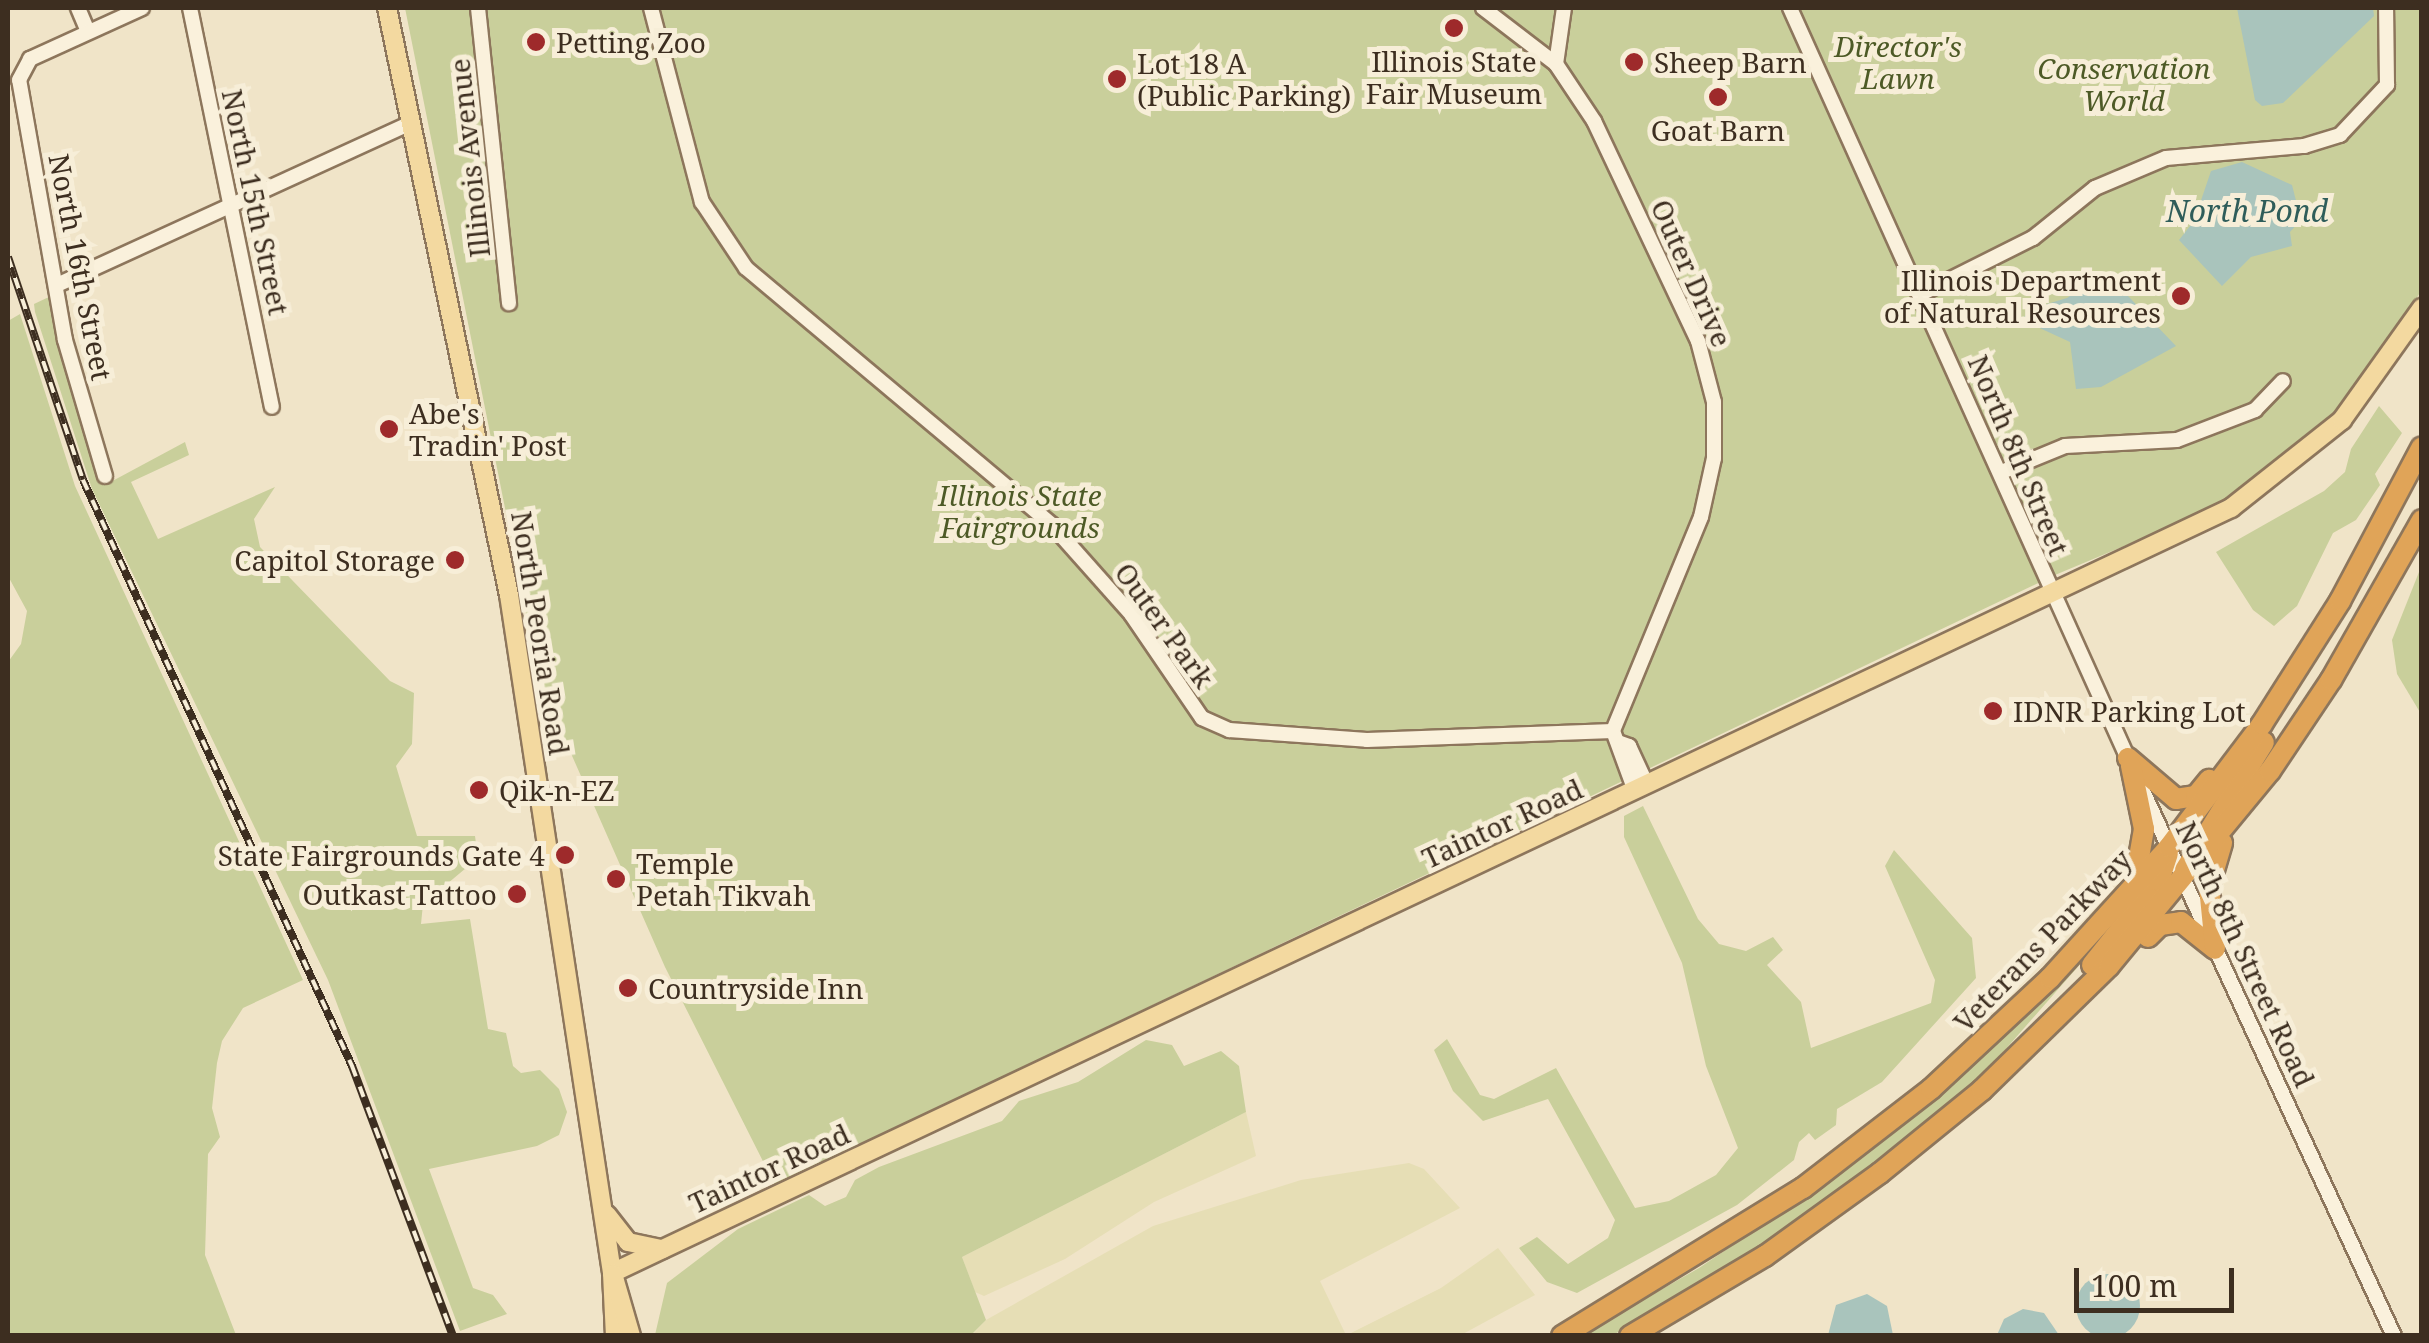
<!DOCTYPE html>
<style>
body{margin:0}
#map{position:relative;width:2429px;height:1343px;overflow:hidden;background:#f0e4c8;font-family:"Noto Serif",serif}
div>[style]{position:absolute}
.farmland>*{inset:0;background:#e6deb5}
.green>*{inset:0;background:#c9cf9b}
.water>*{inset:0;background:#a9c4bc}
.round{border-radius:50%}
.roads{filter:drop-shadow(2px 0 #8d765c) drop-shadow(-2px 0 #8d765c) drop-shadow(0 2px #8d765c) drop-shadow(0 -2px #8d765c)}
.minor>*{height:14px;margin:-7px;padding:0 7px;transform-origin:7px;border-radius:7px;background:#faf1dc}
.major>*{height:18px;margin:-9px;padding:0 9px;transform-origin:9px;border-radius:9px;background:#f3d9a0}
.highway>*{height:20px;margin:-10px;padding:0 10px;transform-origin:10px;border-radius:10px;background:#e0a458}
.rail>*{height:8px;margin-top:-4px;transform-origin:0;background:repeating-linear-gradient(90deg,#f7eed8 0 11px,#3d2e20 0 22px);box-sizing:border-box;border-block:2px solid #3d2e20}
.dots>*{width:28px;height:28px;translate:-50% -50%;box-sizing:border-box;border:5px solid #f7eed8;border-radius:50%}
span{translate:-50% -50%;white-space:nowrap;text-align:center;line-height:1.15;-webkit-text-stroke:10px #f7eed8;paint-order:stroke}
.poi-label{font-size:28px;color:#3d2e20}
.left{translate:0 -50%;text-align:left}
.right{translate:-100% -50%;text-align:right}
.park-label{font-size:28px;color:#4d5a26;font-style:italic}
.street-label{font-size:28px;color:#3d2e20}
.water-label{font-size:30px;color:#2f5d5a;font-style:italic}
.frame{position:absolute;inset:0;border:10px solid #3d2e20;pointer-events:none}
.scale{position:absolute;left:2074px;top:1268px;width:160px;height:45px;box-sizing:border-box;border:5px solid #3d2e20;border-top:0;padding-left:12px;font-size:30px;line-height:35px;white-space:nowrap;color:#3d2e20;-webkit-text-stroke:8px #f7eed8;paint-order:stroke}
</style>
<div id="map">
<div class="farmland">
<i style="clip-path:polygon(1246px 1112px,1256px 1156px,1154px 1202px,1065px 1259px,984px 1296px,975px 1292px,962px 1257px)"></i>
<i style="clip-path:polygon(1409px 1163px,1424px 1169px,1460px 1208px,1320px 1281px,1346px 1335px,971px 1336px,986px 1320px,1153px 1226px,1301px 1180px)"></i>
<i style="clip-path:polygon(1498px 1248px,1535px 1295px,1461px 1335px,1347px 1335px,1441px 1288px)"></i>
</div>
<div class="green">
<i style="clip-path:polygon(405px 8px,2421px 8px,2421px 291px,2369px 376px,2300px 449px,2222px 505px,2055px 575px,775px 1185px,665px 967px,540px 683px)"></i>
<i style="clip-path:polygon(51px 296px,105px 485px,185px 442px,189px 455px,131px 482px,158px 539px,275px 487px,254px 519px,260px 547px,390px 681px,414px 693px,412px 744px,396px 766px,417px 836px,475px 836px,478px 858px,423px 904px,421px 924px,470px 919px,488px 1029px,506px 1033px,513px 1066px,521px 1073px,540px 1070px,559px 1089px,567px 1112px,559px 1135px,537px 1146px,429px 1169px,473px 1288px,493px 1295px,507px 1314px,460px 1331px,328px 980px,92px 489px,35px 312px,34px 304px)"></i>
<i style="clip-path:polygon(20px 314px,75px 486px,303px 980px,243px 1008px,222px 1041px,217px 1063px,212px 1108px,220px 1137px,208px 1154px,205px 1255px,236px 1335px,8px 1335px,8px 662px,21px 644px,27px 611px,8px 576px,8px 321px)"></i>
<i style="clip-path:polygon(2379px 406px,2402px 433px,2375px 474px,2380px 485px,2356px 520px,2333px 533px,2297px 606px,2274px 626px,2253px 610px,2216px 552px,2324px 491px,2345px 472px,2351px 449px)"></i>
<i style="clip-path:polygon(2421px 567px,2421px 714px,2397px 674px,2392px 640px)"></i>
<i style="clip-path:polygon(1643px 806px,1698px 919px,1719px 944px,1746px 951px,1773px 937px,1783px 950px,1767px 965px,1801px 1002px,1811px 1048px,1931px 1003px,1935px 980px,1885px 866px,1894px 850px,1972px 938px,1976px 978px,1882px 1082px,1837px 1109px,1836px 1125px,1815px 1140px,1809px 1133px,1799px 1142px,1794px 1160px,1737px 1205px,1577px 1293px,1547px 1282px,1519px 1248px,1537px 1237px,1568px 1264px,1608px 1238px,1615px 1220px,1548px 1099px,1483px 1121px,1453px 1091px,1434px 1050px,1447px 1039px,1480px 1095px,1494px 1099px,1556px 1068px,1635px 1208px,1669px 1201px,1716px 1175px,1738px 1148px,1706px 1066px,1682px 963px,1624px 837px,1624px 816px)"></i>
<i style="clip-path:polygon(2111px 929px,1976px 1083px,1909px 1140px,1735px 1265px,1613px 1335px,1580px 1336px,1699px 1268px,1840px 1173px,1956px 1079px)"></i>
<i style="clip-path:polygon(1146px 1040px,1172px 1045px,1184px 1066px,1221px 1051px,1239px 1066px,1246px 1112px,962px 1257px,986px 1320px,971px 1335px,655px 1335px,667px 1283px,738px 1229px,809px 1195px,825px 1206px,846px 1197px,855px 1180px,879px 1167px,1002px 1121px,1019px 1101px,1078px 1082px)"></i>
</div>
<div class="water">
<i style="clip-path:polygon(2237px 8px,2373px 8px,2374px 16px,2283px 103px,2262px 106px,2255px 100px)"></i>
<i style="clip-path:polygon(2242px 162px,2292px 185px,2301px 220px,2290px 232px,2292px 246px,2251px 257px,2222px 286px,2179px 240px,2194px 221px,2211px 171px)"></i>
<i style="clip-path:polygon(2105px 272px,2176px 346px,2101px 387px,2076px 389px,2070px 342px,2022px 320px,2030px 309px,2067px 298px)"></i>
<i class="round" style="left:2076px;top:1274px;width:64px;height:64px"></i>
<i style="clip-path:polygon(1867px 1294px,1887px 1306px,1893px 1335px,1828px 1335px,1836px 1305px)"></i>
<i style="clip-path:polygon(2023px 1309px,2044px 1313px,2059px 1335px,1997px 1335px,2004px 1319px)"></i>
</div>
<div class="roads">
<div class="minor">
<i style="left:78px;top:8px;width:25px;rotate:67deg"></i>
<i style="left:190px;top:8px;width:407px;rotate:78.4deg"></i>
<i style="left:478px;top:8px;width:297px;rotate:84deg"></i>
<i style="left:651px;top:8px;width:201px;rotate:75.3deg"></i>
<i style="left:702px;top:202px;width:79px;rotate:56.3deg"></i>
<i style="left:746px;top:268px;width:400px;rotate:40deg"></i>
<i style="left:1052px;top:525px;width:119px;rotate:48.4deg"></i>
<i style="left:1131px;top:614px;width:126px;rotate:55.7deg"></i>
<i style="left:1202px;top:718px;width:30px;rotate:24deg"></i>
<i style="left:1229px;top:730px;width:138px;rotate:4.1deg"></i>
<i style="left:1367px;top:740px;width:246px;rotate:-2.1deg"></i>
<i style="left:1483px;top:8px;width:92px;rotate:37.5deg"></i>
<i style="left:1556px;top:64px;width:69px;rotate:56.3deg"></i>
<i style="left:1594px;top:121px;width:243px;rotate:64.7deg"></i>
<i style="left:1698px;top:341px;width:63px;rotate:75.3deg"></i>
<i style="left:1714px;top:402px;width:56px;rotate:90deg"></i>
<i style="left:1714px;top:458px;width:60px;rotate:102.4deg"></i>
<i style="left:1701px;top:517px;width:231px;rotate:112.4deg"></i>
<i style="left:1613px;top:731px;width:64px;rotate:69.9deg"></i>
<i style="left:1790px;top:8px;width:828px;rotate:65.76deg"></i>
<i style="left:1556px;top:64px;width:57px;rotate:-81.9deg"></i>
<i style="left:57px;top:285px;width:389px;rotate:-24.6deg"></i>
<i style="left:1921px;top:294px;width:125px;rotate:-26.6deg"></i>
<i style="left:2033px;top:238px;width:80px;rotate:-38.9deg"></i>
<i style="left:2095px;top:188px;width:77px;rotate:-22.9deg"></i>
<i style="left:2166px;top:158px;width:139px;rotate:-5deg"></i>
<i style="left:2304px;top:146px;width:38px;rotate:-17deg"></i>
<i style="left:2340px;top:135px;width:69px;rotate:-46.8deg"></i>
<i style="left:2387px;top:85px;width:77px;rotate:-90.7deg"></i>
<i style="left:2004px;top:471px;width:66px;rotate:-22.3deg"></i>
<i style="left:2065px;top:446px;width:112px;rotate:-3.1deg"></i>
<i style="left:2177px;top:440px;width:84px;rotate:-21deg"></i>
<i style="left:2255px;top:410px;width:40px;rotate:-46deg"></i>
<i style="left:105px;top:476px;width:142px;rotate:-106.4deg"></i>
<i style="left:65px;top:340px;width:264px;rotate:-100deg"></i>
<i style="left:19px;top:80px;width:24px;rotate:-62deg"></i>
<i style="left:30px;top:59px;width:123px;rotate:-24.5deg"></i>
<i style="left:1618px;top:742px;width:12px;rotate:20deg"></i>
<i style="left:1629px;top:746px;width:43px;rotate:65.2deg"></i>
<i style="left:2141px;top:787px;width:604px;rotate:65.26deg"></i>
</div>
<div class="major">
<i style="left:387px;top:8px;width:600px;rotate:78.26deg"></i>
<i style="left:509px;top:595px;width:686px;rotate:81.36deg"></i>
<i style="left:612px;top:1273px;width:63px;rotate:87.3deg"></i>
<i style="left:607px;top:1215px;width:34px;rotate:52deg"></i>
<i style="left:628px;top:1242px;width:35px;rotate:12deg"></i>
<i style="left:612px;top:1273px;width:1791px;rotate:-25.29deg"></i>
<i style="left:2231px;top:508px;width:142px;rotate:-38.4deg"></i>
<i style="left:2342px;top:420px;width:138px;rotate:-54.5deg"></i>
<i style="left:613px;top:1274px;width:65px;rotate:73.8deg"></i>
</div>
<div class="highway">
<i style="left:2128px;top:758px;width:63px;rotate:40.5deg"></i>
<i style="left:2176px;top:799px;width:20px;rotate:-9deg"></i>
<i style="left:2196px;top:796px;width:21px;rotate:-51deg"></i>
<i style="left:2131px;top:766px;width:64px;rotate:78.3deg"></i>
<i style="left:2144px;top:829px;width:52px;rotate:100deg"></i>
<i style="left:2185px;top:870px;width:150px;rotate:-58.3deg"></i>
<i style="left:2148px;top:937px;width:17px;rotate:-45deg"></i>
<i style="left:2160px;top:925px;width:21px;rotate:-8deg"></i>
<i style="left:2181px;top:922px;width:43px;rotate:38.5deg"></i>
<i style="left:2215px;top:947px;width:60px;rotate:-95.7deg"></i>
<i style="left:2209px;top:887px;width:46px;rotate:-73.5deg"></i>
<i style="left:2092px;top:965px;width:107px;rotate:-51.4deg"></i>
<i style="left:2159px;top:881px;width:28px;rotate:-72deg"></i>
<i style="left:1562px;top:1336px;width:283px;rotate:-31.6deg"></i>
<i style="left:1803px;top:1188px;width:162px;rotate:-37.7deg"></i>
<i style="left:1931px;top:1089px;width:163px;rotate:-43deg"></i>
<i style="left:2050px;top:978px;width:177px;rotate:-47.7deg"></i>
<i style="left:2169px;top:847px;width:154px;rotate:-52.9deg"></i>
<i style="left:2262px;top:724px;width:146px;rotate:-57.6deg"></i>
<i style="left:2340px;top:601px;width:174px;rotate:-62deg"></i>
<i style="left:1630px;top:1336px;width:157px;rotate:-30.7deg"></i>
<i style="left:1765px;top:1256px;width:142px;rotate:-35.8deg"></i>
<i style="left:1880px;top:1173px;width:132px;rotate:-39.1deg"></i>
<i style="left:1982px;top:1090px;width:177px;rotate:-44.3deg"></i>
<i style="left:2109px;top:966px;width:253px;rotate:-50.5deg"></i>
<i style="left:2270px;top:771px;width:110px;rotate:-56.2deg"></i>
<i style="left:2331px;top:680px;width:184px;rotate:-60.4deg"></i>
</div>
</div>
<div class="rail">
<i style="left:8px;top:257px;width:235px;rotate:71.4deg"></i>
<i style="left:83px;top:480px;width:645px;rotate:65.34deg"></i>
<i style="left:352px;top:1066px;width:288px;rotate:69.5deg"></i>
</div>
<div class="dots">
<i style="left:1454px;top:28px;background:#9e2a2b"></i>
<i style="left:536px;top:42px;background:#9e2a2b"></i>
<i style="left:1634px;top:62px;background:#9e2a2b"></i>
<i style="left:1117px;top:79px;background:#9e2a2b"></i>
<i style="left:1718px;top:97px;background:#9e2a2b"></i>
<i style="left:2181px;top:296px;background:#9e2a2b"></i>
<i style="left:389px;top:429px;background:#9e2a2b"></i>
<i style="left:455px;top:560px;background:#9e2a2b"></i>
<i style="left:1993px;top:711px;background:#9e2a2b"></i>
<i style="left:479px;top:790px;background:#9e2a2b"></i>
<i style="left:565px;top:855px;background:#9e2a2b"></i>
<i style="left:616px;top:879px;background:#9e2a2b"></i>
<i style="left:517px;top:894px;background:#9e2a2b"></i>
<i style="left:628px;top:988px;background:#9e2a2b"></i>
</div>
<div class="poi-label">
<span class="left" style="left:556px;top:42px">Petting Zoo</span>
<span style="left:1454px;top:77px">Illinois State<br>Fair Museum</span>
<span class="left" style="left:1654px;top:62px">Sheep Barn</span>
<span class="left" style="left:1137px;top:79px">Lot 18 A<br>(Public Parking)</span>
<span style="left:1718px;top:130px">Goat Barn</span>
<span class="right" style="left:2161px;top:296px">Illinois Department<br>of Natural Resources</span>
<span class="left" style="left:409px;top:429px">Abe's<br>Tradin' Post</span>
<span class="right" style="left:435px;top:560px">Capitol Storage</span>
<span class="left" style="left:2013px;top:711px">IDNR Parking Lot</span>
<span class="left" style="left:499px;top:790px">Qik-n-EZ</span>
<span class="right" style="left:545px;top:855px">State Fairgrounds Gate 4</span>
<span class="left" style="left:636px;top:879px">Temple<br>Petah Tikvah</span>
<span class="right" style="left:497px;top:894px">Outkast Tattoo</span>
<span class="left" style="left:648px;top:988px">Countryside Inn</span>
</div>
<div class="park-label">
<span style="left:1898px;top:62px">Director's<br>Lawn</span>
<span style="left:2124px;top:84px">Conservation<br>World</span>
<span style="left:1020px;top:511px">Illinois State<br>Fairgrounds</span>
</div>
<div class="street-label">
<span style="left:469px;top:158px;rotate:-96deg">Illinois Avenue</span>
<span style="left:256px;top:202px;rotate:78deg">North 15th Street</span>
<span style="left:81px;top:267px;rotate:79deg">North 16th Street</span>
<span style="left:1692px;top:273px;rotate:66deg">Outer Drive</span>
<span style="left:2019px;top:455px;rotate:67deg">North 8th Street</span>
<span style="left:1165px;top:625px;rotate:54deg">Outer Park</span>
<span style="left:541px;top:633px;rotate:81deg">North Peoria Road</span>
<span style="left:1502px;top:823px;rotate:-25deg">Taintor Road</span>
<span style="left:2042px;top:940px;rotate:-46deg">Veterans Parkway</span>
<span style="left:2246px;top:954px;rotate:65deg">North 8th Street Road</span>
<span style="left:769px;top:1168px;rotate:-25deg">Taintor Road</span>
</div>
<div class="water-label">
<span style="left:2247px;top:211px">North Pond</span>
</div>
<div class="frame"></div>
<div class="scale">100 m</div>
</div>
